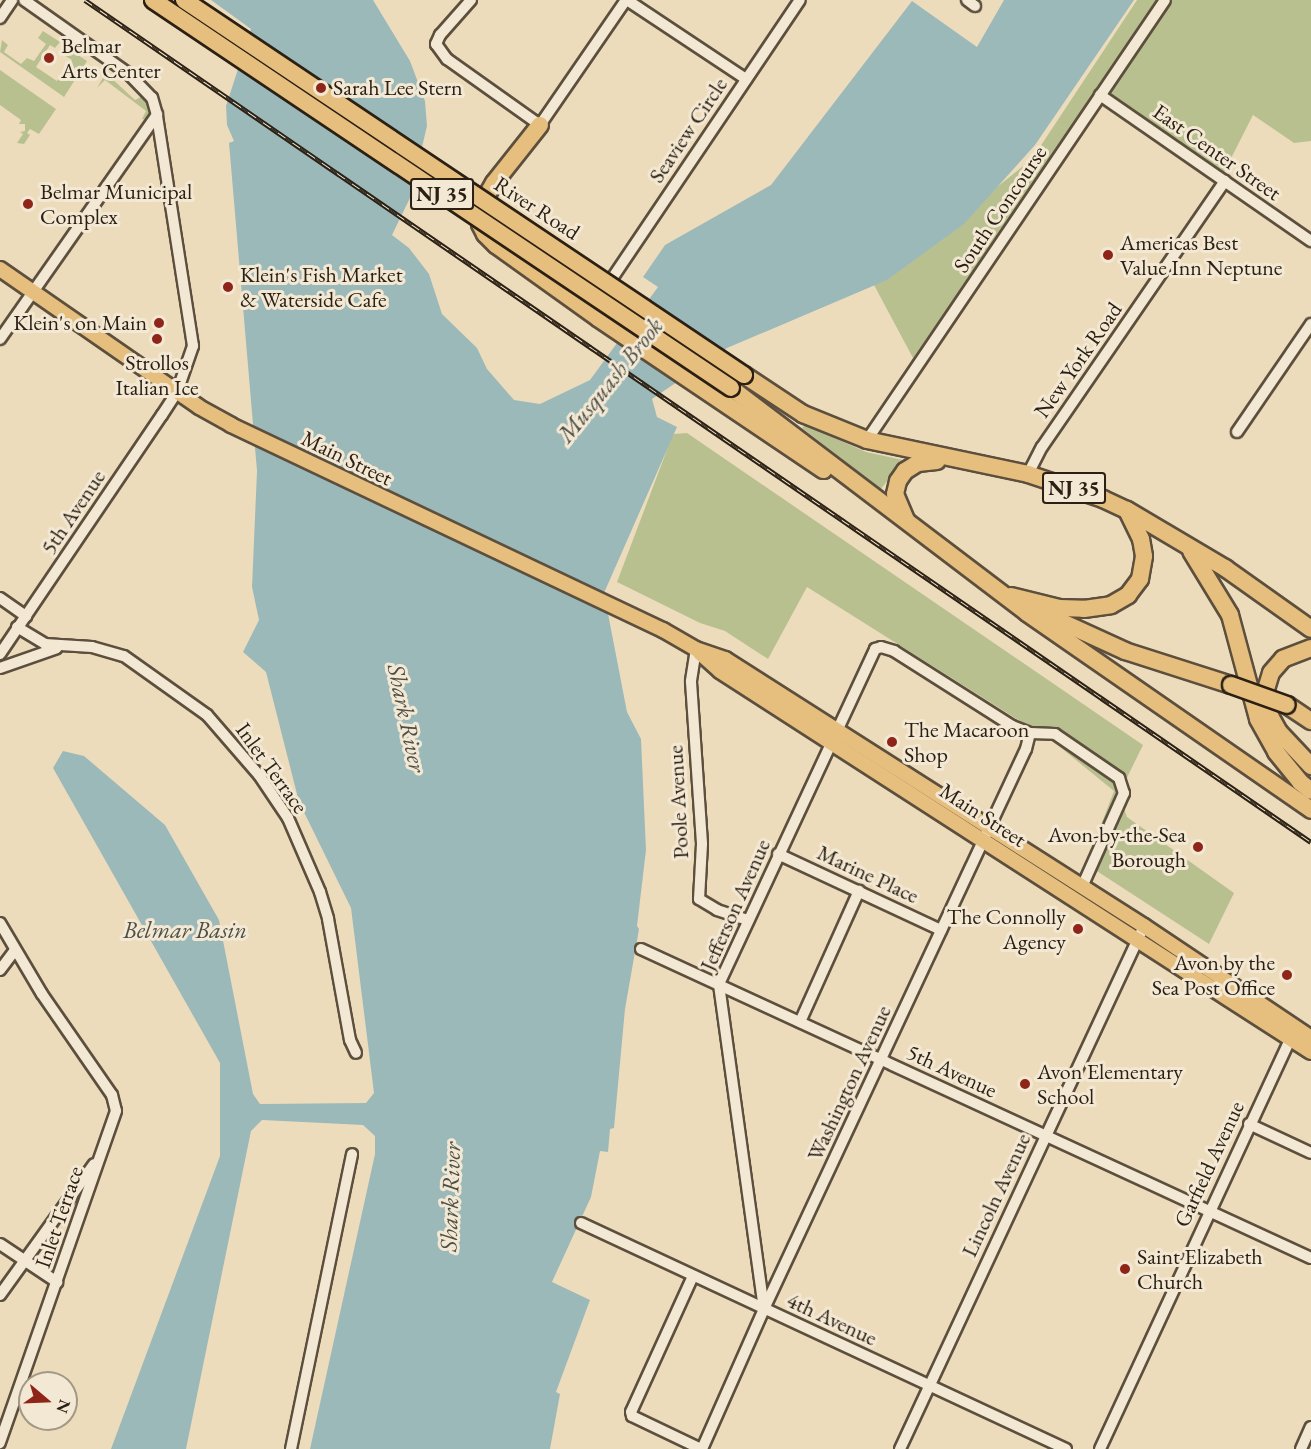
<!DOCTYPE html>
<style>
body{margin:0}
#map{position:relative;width:1311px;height:1449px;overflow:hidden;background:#eddcbc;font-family:"EB Garamond",serif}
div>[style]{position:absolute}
.green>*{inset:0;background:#b9c090}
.water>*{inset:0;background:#9cb9ba}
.roads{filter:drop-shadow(2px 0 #5c4f3d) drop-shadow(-2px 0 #5c4f3d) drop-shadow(0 2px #5c4f3d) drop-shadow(0 -2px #5c4f3d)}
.minor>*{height:10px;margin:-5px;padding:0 5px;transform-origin:5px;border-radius:5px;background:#f3e8d3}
.major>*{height:14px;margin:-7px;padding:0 7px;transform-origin:7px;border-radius:7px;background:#e6be7e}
.highway>*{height:16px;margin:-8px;padding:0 8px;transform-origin:8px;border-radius:8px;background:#e6be7e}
.rail>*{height:5px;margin-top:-2.5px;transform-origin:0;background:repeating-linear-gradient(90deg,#f3e8d3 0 9px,#2b2013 0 18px);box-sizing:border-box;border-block:2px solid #2b2013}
.bridges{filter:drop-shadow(2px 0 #2b2013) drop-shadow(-2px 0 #2b2013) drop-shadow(0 2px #2b2013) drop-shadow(0 -2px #2b2013)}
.highway-bridge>*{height:16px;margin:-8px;padding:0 8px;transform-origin:8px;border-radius:8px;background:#e6be7e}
.dots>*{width:16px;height:16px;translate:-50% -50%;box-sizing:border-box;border:3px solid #f3e8d3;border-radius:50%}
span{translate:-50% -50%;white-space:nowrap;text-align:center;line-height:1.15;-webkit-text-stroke:6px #f3e8d3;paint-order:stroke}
.shield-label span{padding:2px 4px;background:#f3e8d3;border:2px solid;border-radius:4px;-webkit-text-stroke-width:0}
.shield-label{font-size:21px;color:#2b2013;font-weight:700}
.poi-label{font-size:22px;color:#2b2013}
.left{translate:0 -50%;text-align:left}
.right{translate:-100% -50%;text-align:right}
.street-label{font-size:22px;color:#2b2013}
.water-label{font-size:24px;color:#4d4e45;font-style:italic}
.north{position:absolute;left:18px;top:1371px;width:60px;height:60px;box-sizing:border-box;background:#f3e8d3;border:2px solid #a39886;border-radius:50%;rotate:109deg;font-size:16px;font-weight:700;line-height:24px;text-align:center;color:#2b2013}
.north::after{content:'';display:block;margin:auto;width:21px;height:27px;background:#8f2418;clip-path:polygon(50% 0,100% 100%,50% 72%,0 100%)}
</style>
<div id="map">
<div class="green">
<i style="clip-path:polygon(1137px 0,1311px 0,1311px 141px,1294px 143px,1253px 115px,1218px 184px,1094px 96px,913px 358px,874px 285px,1032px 159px)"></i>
<i style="clip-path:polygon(43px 31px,60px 42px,55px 48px,50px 45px,36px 67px,57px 81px,72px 60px,64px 55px,69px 49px,87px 61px,64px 97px,0 52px,2px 40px,8px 45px,4px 52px,21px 64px,27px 58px,34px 61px,46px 44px,38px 38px)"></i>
<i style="clip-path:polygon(110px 66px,107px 74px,135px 100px,143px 96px,151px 112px,146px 120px,142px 119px,146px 111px,105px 80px,97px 88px)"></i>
<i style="clip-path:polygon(0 70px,56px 109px,39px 134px,30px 129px,27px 133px,30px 135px,24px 144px,17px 143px,23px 134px,20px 132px,25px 131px,25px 124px,19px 124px,21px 120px,0 105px)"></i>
<i style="clip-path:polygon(805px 425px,866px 452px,903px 460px,881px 489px,802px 428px)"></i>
<i style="clip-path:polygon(687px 433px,1143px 745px,1119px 794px,1127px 817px,1234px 893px,1209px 944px,1086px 864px,1114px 791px,1055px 743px,807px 587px,768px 659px,725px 631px,700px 623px,617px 582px,673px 434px)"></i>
</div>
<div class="water">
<i style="clip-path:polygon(211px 0,373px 0,410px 61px,425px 101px,427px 126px,410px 198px,392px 235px,409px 248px,429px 274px,442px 314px,477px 348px,487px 369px,514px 400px,540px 404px,590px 380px,658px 287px,643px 277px,665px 245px,771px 185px,912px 1px,977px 47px,1004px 0,1134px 0,1035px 145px,964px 224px,887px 280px,727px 348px,652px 399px,657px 417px,677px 427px,604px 593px,627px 712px,641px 739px,646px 850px,637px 926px,639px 929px,625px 1009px,614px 1128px,610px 1129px,608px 1152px,600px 1151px,591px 1197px,552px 1282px,590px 1300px,556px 1392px,560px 1394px,550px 1449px,310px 1449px,375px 1154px,375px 1136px,363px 1125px,262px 1120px,251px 1131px,186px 1449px,111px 1449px,220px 1156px,220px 1063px,53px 768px,63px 751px,84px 756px,165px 825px,219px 920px,253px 1094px,260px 1104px,366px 1103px,374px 1093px,351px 908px,299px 802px,266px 672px,243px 652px,259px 620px,252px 587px,257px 471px,229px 143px,234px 141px,227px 125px,226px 106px,251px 29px)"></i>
</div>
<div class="roads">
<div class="minor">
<i style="left:471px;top:0;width:47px;rotate:131.5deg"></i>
<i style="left:440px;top:35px;width:10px;rotate:114deg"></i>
<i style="left:436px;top:44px;width:19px;rotate:54deg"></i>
<i style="left:447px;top:59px;width:114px;rotate:35.4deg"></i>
<i style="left:540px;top:125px;width:152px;rotate:-55.5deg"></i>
<i style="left:627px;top:0;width:143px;rotate:33.6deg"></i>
<i style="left:967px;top:0;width:10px;rotate:37deg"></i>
<i style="left:0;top:18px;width:22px;rotate:-56deg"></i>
<i style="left:1100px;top:95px;width:257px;rotate:34.7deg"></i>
<i style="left:609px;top:283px;width:341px;rotate:-56deg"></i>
<i style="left:0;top:339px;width:274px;rotate:-55deg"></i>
<i style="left:1237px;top:432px;width:131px;rotate:-55.6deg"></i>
<i style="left:867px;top:440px;width:531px;rotate:-55.89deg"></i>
<i style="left:1028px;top:474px;width:30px;rotate:-63deg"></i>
<i style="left:1042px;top:447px;width:323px;rotate:-55.5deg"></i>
<i style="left:0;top:598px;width:32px;rotate:35deg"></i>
<i style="left:17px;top:627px;width:33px;rotate:31deg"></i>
<i style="left:45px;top:644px;width:47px;rotate:3.7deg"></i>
<i style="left:92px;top:647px;width:33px;rotate:16deg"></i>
<i style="left:124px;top:656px;width:102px;rotate:35.4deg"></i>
<i style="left:207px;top:715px;width:79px;rotate:49.1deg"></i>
<i style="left:259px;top:775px;width:52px;rotate:56deg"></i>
<i style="left:288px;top:818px;width:81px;rotate:66.6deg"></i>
<i style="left:320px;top:892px;width:28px;rotate:73deg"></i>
<i style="left:328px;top:919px;width:123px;rotate:79.7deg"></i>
<i style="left:350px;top:1040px;width:14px;rotate:65deg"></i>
<i style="left:696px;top:649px;width:33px;rotate:99deg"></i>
<i style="left:691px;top:682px;width:162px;rotate:86.1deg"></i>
<i style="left:702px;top:844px;width:55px;rotate:93.1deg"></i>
<i style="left:699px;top:899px;width:21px;rotate:31deg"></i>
<i style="left:717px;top:910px;width:33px;rotate:18deg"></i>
<i style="left:0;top:654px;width:289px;rotate:-55.9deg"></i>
<i style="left:162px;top:415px;width:27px;rotate:-57deg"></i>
<i style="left:177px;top:392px;width:49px;rotate:-70.8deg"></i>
<i style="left:193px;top:346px;width:234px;rotate:-98.9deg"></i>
<i style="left:157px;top:115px;width:18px;rotate:-106deg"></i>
<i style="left:152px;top:98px;width:33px;rotate:-134deg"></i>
<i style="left:129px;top:74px;width:128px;rotate:-144.8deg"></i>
<i style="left:0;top:668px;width:60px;rotate:-19.3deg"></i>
<i style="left:778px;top:854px;width:180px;rotate:25deg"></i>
<i style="left:0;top:923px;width:82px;rotate:59.4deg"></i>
<i style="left:42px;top:994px;width:123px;rotate:55.3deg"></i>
<i style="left:112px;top:1095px;width:16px;rotate:76deg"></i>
<i style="left:116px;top:1111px;width:352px;rotate:109.3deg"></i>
<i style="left:641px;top:949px;width:738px;rotate:24.76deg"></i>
<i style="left:0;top:970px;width:25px;rotate:-53deg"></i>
<i style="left:800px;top:1022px;width:144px;rotate:-65.8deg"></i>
<i style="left:1249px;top:1124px;width:68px;rotate:25.1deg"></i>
<i style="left:581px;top:1223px;width:535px;rotate:24.98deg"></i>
<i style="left:0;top:1244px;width:69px;rotate:33.7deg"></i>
<i style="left:693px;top:1276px;width:149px;rotate:114.5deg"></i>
<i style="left:631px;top:1412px;width:4px;rotate:76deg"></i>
<i style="left:632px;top:1416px;width:76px;rotate:25.6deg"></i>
<i style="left:0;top:1295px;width:161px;rotate:-54.3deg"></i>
<i style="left:764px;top:1309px;width:328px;rotate:-97.9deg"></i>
<i style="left:719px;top:984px;width:370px;rotate:-65deg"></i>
<i style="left:875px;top:649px;width:6px;rotate:-18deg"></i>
<i style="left:881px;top:647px;width:14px;rotate:17deg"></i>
<i style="left:894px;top:651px;width:140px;rotate:32.4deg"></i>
<i style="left:1012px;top:726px;width:19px;rotate:21deg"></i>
<i style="left:1030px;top:733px;width:25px;rotate:2deg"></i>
<i style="left:1055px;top:734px;width:78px;rotate:34.5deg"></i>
<i style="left:1119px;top:778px;width:16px;rotate:72deg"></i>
<i style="left:1124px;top:793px;width:103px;rotate:114.1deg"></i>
<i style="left:291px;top:1449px;width:301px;rotate:-78.3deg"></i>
<i style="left:702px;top:1449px;width:153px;rotate:-66.1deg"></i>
<i style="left:764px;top:1309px;width:618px;rotate:-64.93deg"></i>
<i style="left:1026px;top:749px;width:16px;rotate:-76deg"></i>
<i style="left:900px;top:1449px;width:577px;rotate:-64.99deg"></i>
<i style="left:1100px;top:1449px;width:459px;rotate:-65.1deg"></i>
<i style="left:1301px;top:1449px;width:24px;rotate:-66deg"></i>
</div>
<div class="major">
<i style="left:0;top:269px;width:242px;rotate:34.7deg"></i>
<i style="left:199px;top:407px;width:37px;rotate:29deg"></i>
<i style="left:231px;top:425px;width:478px;rotate:25.4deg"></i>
<i style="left:663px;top:630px;width:38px;rotate:30deg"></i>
<i style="left:696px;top:649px;width:31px;rotate:19deg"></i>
<i style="left:725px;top:659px;width:497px;rotate:32.5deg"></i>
<i style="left:1144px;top:926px;width:201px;rotate:33.8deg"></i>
<i style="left:700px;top:653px;width:27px;rotate:42deg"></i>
<i style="left:720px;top:671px;width:703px;rotate:32.81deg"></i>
</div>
<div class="highway">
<i style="left:540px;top:125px;width:74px;rotate:128.4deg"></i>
<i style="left:494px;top:183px;width:24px;rotate:120deg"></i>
<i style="left:482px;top:204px;width:20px;rotate:96deg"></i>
<i style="left:480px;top:224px;width:11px;rotate:63deg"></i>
<i style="left:485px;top:234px;width:16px;rotate:45deg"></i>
<i style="left:496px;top:245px;width:125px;rotate:35.6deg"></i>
<i style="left:598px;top:318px;width:272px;rotate:34deg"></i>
<i style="left:744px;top:375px;width:71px;rotate:33.5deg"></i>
<i style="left:803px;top:414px;width:69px;rotate:22.1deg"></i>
<i style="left:867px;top:440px;width:165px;rotate:11.9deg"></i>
<i style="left:1028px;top:474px;width:79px;rotate:18.4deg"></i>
<i style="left:1103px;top:499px;width:26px;rotate:25deg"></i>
<i style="left:1127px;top:510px;width:114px;rotate:30.6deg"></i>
<i style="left:1225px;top:568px;width:105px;rotate:35.3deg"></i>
<i style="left:731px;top:388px;width:372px;rotate:37.2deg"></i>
<i style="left:1027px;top:613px;width:346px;rotate:34.7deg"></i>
<i style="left:906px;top:520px;width:28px;rotate:-113deg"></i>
<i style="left:895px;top:494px;width:13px;rotate:-77deg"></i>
<i style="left:898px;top:481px;width:12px;rotate:-55deg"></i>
<i style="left:905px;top:471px;width:15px;rotate:-32deg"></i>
<i style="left:918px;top:463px;width:19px;rotate:-6deg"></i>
<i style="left:1191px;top:551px;width:75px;rotate:58.6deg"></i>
<i style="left:1230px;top:615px;width:108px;rotate:74.9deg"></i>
<i style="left:1258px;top:719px;width:38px;rotate:61deg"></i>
<i style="left:1276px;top:752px;width:38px;rotate:51deg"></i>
<i style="left:1300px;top:782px;width:14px;rotate:39deg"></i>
<i style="left:1011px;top:596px;width:50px;rotate:13.8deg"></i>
<i style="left:1060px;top:608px;width:24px;rotate:2deg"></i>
<i style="left:1084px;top:609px;width:27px;rotate:-8deg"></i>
<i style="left:1111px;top:605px;width:20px;rotate:-30deg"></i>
<i style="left:1128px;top:595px;width:20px;rotate:-53deg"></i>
<i style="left:1140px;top:579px;width:23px;rotate:-80deg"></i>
<i style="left:1144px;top:556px;width:17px;rotate:-100deg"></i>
<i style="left:1141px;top:539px;width:32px;rotate:-116deg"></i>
<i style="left:1040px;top:612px;width:94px;rotate:24.6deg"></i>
<i style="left:1125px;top:651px;width:111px;rotate:17.8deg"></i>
<i style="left:1311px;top:648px;width:30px;rotate:159deg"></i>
<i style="left:1283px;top:659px;width:18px;rotate:131deg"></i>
<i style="left:1271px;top:673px;width:17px;rotate:107deg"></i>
<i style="left:1266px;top:689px;width:27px;rotate:82deg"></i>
<i style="left:1270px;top:716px;width:18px;rotate:61deg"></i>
<i style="left:1279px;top:732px;width:47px;rotate:46.7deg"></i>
<i style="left:1287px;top:705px;width:29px;rotate:34deg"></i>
</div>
</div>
<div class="rail">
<i style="left:85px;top:0;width:1487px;rotate:34.48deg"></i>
</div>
<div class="bridges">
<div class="highway-bridge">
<i style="left:153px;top:0;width:696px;rotate:33.87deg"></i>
<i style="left:184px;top:0;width:674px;rotate:33.81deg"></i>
<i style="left:1231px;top:685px;width:59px;rotate:19.7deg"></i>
</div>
</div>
<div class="dots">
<i style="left:49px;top:58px;background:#8f2418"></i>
<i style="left:321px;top:88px;background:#8f2418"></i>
<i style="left:28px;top:204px;background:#8f2418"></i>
<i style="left:1108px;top:255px;background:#8f2418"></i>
<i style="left:228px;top:287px;background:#8f2418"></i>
<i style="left:159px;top:323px;background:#8f2418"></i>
<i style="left:157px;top:339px;background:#8f2418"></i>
<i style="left:892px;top:742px;background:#8f2418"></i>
<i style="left:1198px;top:847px;background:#8f2418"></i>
<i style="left:1078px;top:929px;background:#8f2418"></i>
<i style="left:1287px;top:975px;background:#8f2418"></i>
<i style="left:1025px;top:1084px;background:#8f2418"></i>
<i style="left:1125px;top:1269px;background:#8f2418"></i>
</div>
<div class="shield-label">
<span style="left:442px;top:194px">NJ 35</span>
<span style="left:1074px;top:488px">NJ 35</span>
</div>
<div class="poi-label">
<span class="left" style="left:61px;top:58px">Belmar<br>Arts Center</span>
<span class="left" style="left:333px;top:88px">Sarah Lee Stern</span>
<span class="left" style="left:40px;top:204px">Belmar Municipal<br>Complex</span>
<span class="left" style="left:1120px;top:255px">Americas Best<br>Value Inn Neptune</span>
<span class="left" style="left:240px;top:287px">Klein's Fish Market<br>&amp; Waterside Cafe</span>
<span class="right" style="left:147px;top:323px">Klein's on Main</span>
<span style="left:157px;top:375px">Strollos<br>Italian Ice</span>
<span class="left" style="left:904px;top:742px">The Macaroon<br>Shop</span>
<span class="right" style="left:1186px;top:847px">Avon-by-the-Sea<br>Borough</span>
<span class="right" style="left:1066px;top:929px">The Connolly<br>Agency</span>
<span class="right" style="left:1275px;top:975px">Avon by the<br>Sea Post Office</span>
<span class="left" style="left:1037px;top:1084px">Avon Elementary<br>School</span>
<span class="left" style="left:1137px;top:1269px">Saint Elizabeth<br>Church</span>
</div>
<div class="street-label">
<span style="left:688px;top:130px;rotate:-56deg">Seaview Circle</span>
<span style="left:1217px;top:152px;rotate:35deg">East Center Street</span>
<span style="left:537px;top:208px;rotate:33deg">River Road</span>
<span style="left:1000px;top:209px;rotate:-56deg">South Concourse</span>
<span style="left:1078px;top:360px;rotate:-55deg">New York Road</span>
<span style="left:347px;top:458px;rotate:26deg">Main Street</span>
<span style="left:73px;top:512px;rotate:-56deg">5th Avenue</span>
<span style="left:272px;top:768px;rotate:54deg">Inlet Terrace</span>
<span style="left:678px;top:802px;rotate:-93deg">Poole Avenue</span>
<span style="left:983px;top:815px;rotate:33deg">Main Street</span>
<span style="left:868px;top:874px;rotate:25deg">Marine Place</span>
<span style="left:735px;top:905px;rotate:-66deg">Jefferson Avenue</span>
<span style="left:952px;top:1071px;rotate:25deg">5th Avenue</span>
<span style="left:849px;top:1083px;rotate:-65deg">Washington Avenue</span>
<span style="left:1209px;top:1164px;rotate:-65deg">Garfield Avenue</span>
<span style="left:996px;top:1195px;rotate:-65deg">Lincoln Avenue</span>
<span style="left:59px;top:1217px;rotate:-71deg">Inlet Terrace</span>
<span style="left:832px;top:1319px;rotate:25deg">4th Avenue</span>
</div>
<div class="water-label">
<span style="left:610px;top:380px;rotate:-51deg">Musquash Brook</span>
<span style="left:407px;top:718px;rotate:78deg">Shark River</span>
<span style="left:185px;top:930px">Belmar Basin</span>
<span style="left:450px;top:1197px;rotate:-88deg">Shark River</span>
</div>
<div class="north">N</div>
</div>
